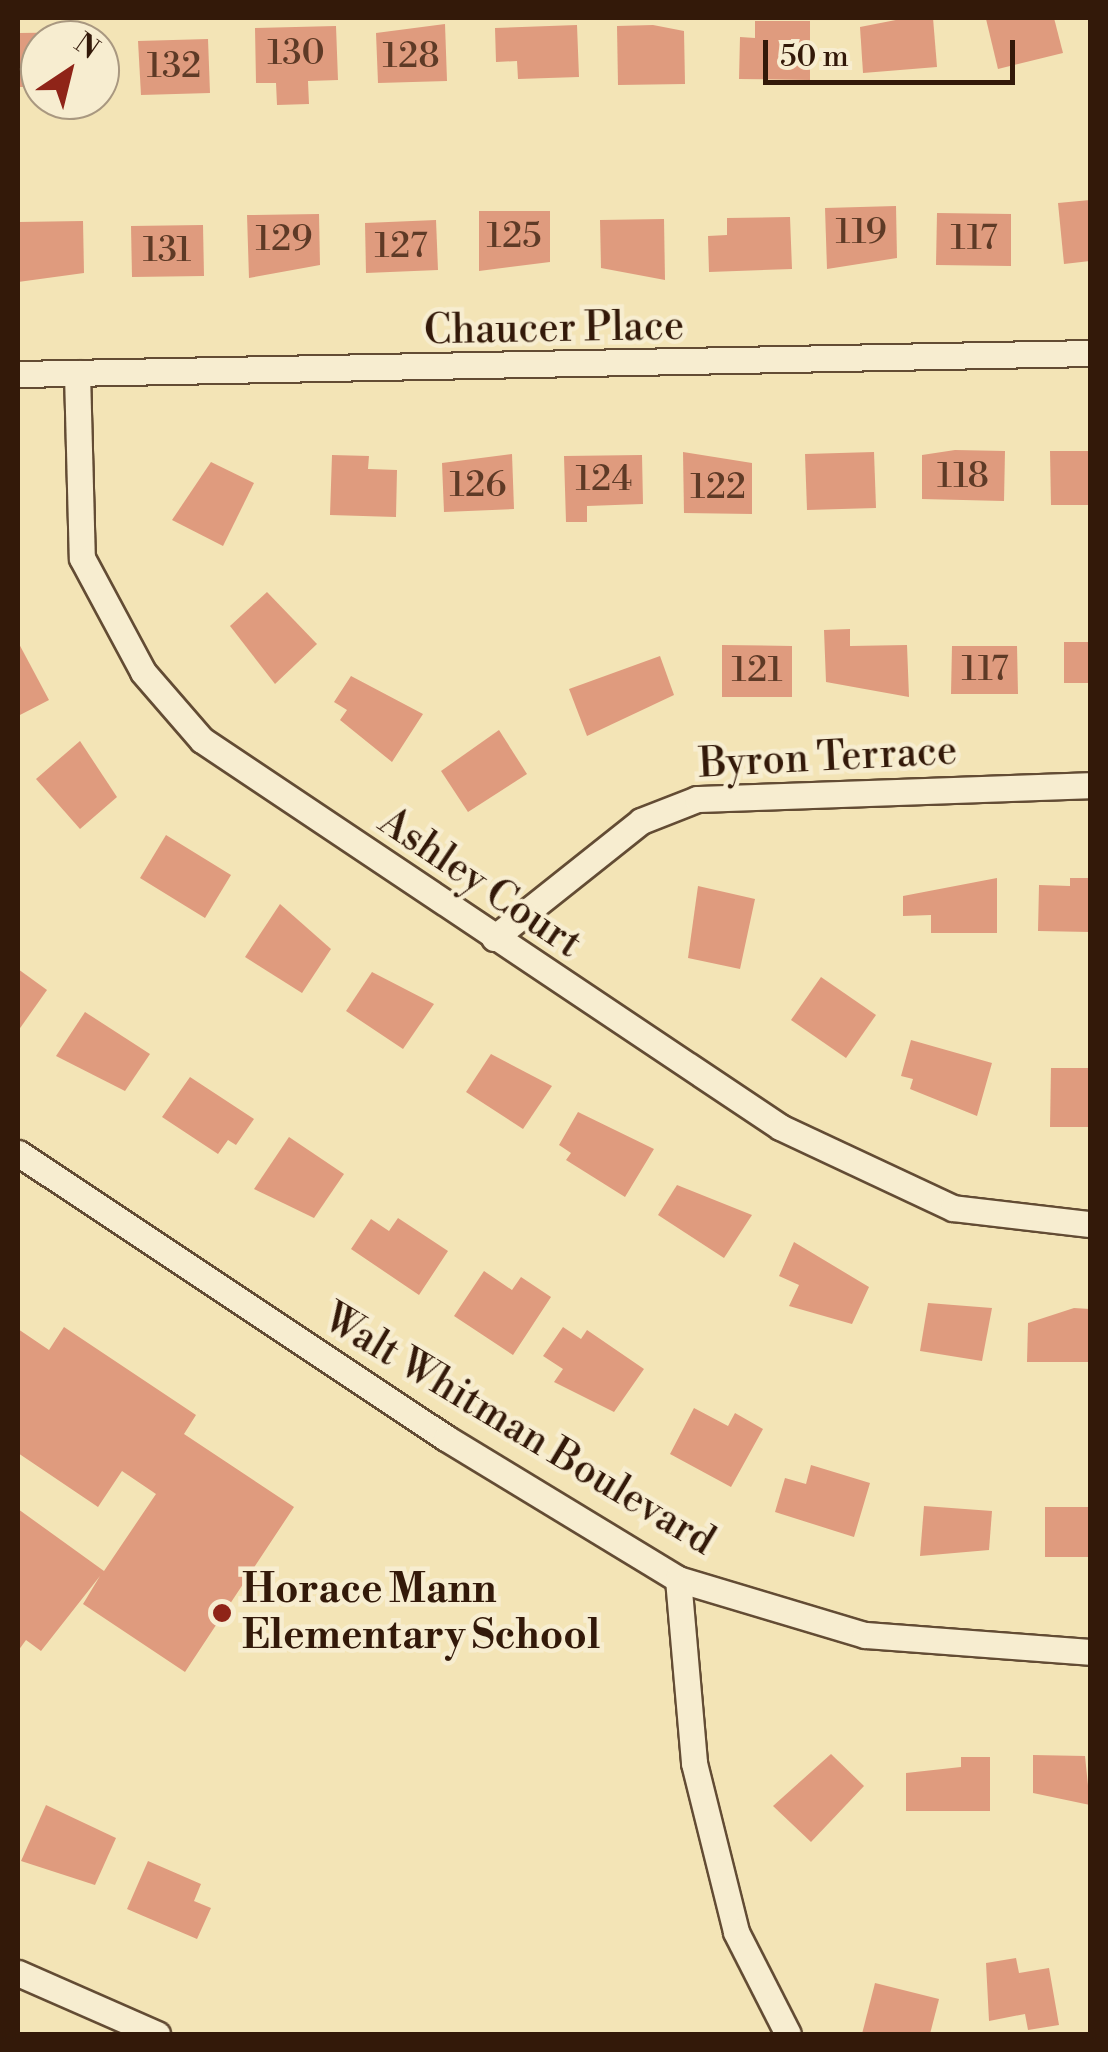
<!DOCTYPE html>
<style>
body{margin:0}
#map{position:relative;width:1108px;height:2052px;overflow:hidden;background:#f3e4b6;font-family:"Libre Bodoni",serif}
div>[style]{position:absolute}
.building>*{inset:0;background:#df9b7e}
.roads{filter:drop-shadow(2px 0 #634c34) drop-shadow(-2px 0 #634c34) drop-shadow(0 2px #634c34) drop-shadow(0 -2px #634c34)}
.street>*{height:25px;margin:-12.5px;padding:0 12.5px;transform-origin:12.5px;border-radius:12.5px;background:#f7edd0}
.dots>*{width:28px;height:28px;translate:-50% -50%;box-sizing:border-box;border:5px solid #f7edd0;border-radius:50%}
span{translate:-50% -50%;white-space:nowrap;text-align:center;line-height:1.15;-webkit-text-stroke:9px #f7edd0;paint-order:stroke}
.number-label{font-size:35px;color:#5e3a26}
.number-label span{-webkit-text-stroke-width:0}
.street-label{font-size:40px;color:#331909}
.poi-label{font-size:40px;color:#331909;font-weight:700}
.left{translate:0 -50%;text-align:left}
.frame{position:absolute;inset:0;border:20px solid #331909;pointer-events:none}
.north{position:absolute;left:20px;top:20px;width:100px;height:100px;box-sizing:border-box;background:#f7edd0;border:2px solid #a99880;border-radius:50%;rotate:35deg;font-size:28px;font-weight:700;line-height:40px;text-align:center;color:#331909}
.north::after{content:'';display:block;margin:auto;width:35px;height:45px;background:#8f2418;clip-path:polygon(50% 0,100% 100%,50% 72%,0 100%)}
.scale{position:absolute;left:763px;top:40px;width:252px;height:45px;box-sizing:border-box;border:5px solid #331909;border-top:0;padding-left:12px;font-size:30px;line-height:35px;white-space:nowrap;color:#331909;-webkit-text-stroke:8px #f7edd0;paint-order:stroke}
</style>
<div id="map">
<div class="building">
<i style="clip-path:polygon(906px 18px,933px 18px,937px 67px,863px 73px,860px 27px)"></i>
<i style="clip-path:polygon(1054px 18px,1063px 53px,998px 69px,986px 19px)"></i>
<i style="clip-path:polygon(755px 21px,810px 21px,810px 80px,739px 79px,740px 37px,755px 38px)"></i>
<i style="clip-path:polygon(445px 24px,447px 81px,378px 83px,376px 33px)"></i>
<i style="clip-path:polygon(577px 25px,579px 77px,518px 79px,517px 61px,496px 62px,495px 28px)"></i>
<i style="clip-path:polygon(653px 25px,684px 31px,685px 84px,618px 85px,617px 26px)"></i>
<i style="clip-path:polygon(336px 26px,338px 80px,308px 81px,309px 104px,277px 105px,276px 83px,256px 83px,255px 28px)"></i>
<i style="clip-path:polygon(95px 32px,95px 40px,40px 40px,40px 87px,20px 87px,19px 33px)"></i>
<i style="clip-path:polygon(208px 39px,210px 93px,141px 95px,138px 41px)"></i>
<i style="clip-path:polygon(1090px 200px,1090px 261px,1064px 264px,1058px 203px)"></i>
<i style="clip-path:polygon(896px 206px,897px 258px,827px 269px,825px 208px)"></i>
<i style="clip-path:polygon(479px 211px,550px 211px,550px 262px,479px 271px)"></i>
<i style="clip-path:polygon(937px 213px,1011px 214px,1011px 266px,936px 265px)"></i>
<i style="clip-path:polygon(319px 214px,320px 265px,249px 278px,247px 215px)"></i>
<i style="clip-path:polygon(790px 217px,792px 269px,709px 272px,708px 236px,727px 235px,727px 218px)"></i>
<i style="clip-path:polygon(664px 219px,665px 280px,601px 268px,600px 220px)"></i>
<i style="clip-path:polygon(436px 220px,438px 270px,366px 273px,365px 223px)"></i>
<i style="clip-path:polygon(83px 221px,84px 273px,18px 282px,18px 222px)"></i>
<i style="clip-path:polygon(203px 225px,204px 276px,132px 277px,131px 226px)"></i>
<i style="clip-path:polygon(955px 450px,1005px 451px,1004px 501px,922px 499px,922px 455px)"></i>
<i style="clip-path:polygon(1050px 451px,1090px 451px,1090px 505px,1051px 505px)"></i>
<i style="clip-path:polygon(683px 452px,752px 463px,752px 514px,684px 513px)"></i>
<i style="clip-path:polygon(874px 452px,876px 508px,807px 510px,805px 454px)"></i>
<i style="clip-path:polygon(512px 454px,514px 509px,444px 512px,442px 463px)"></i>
<i style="clip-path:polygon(332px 455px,369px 456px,368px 469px,397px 470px,396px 517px,330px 515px)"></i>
<i style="clip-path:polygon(642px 455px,643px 504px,587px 506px,587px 522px,566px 522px,564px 456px)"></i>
<i style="clip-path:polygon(211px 462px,254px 483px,223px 546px,172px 520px)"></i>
<i style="clip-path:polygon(267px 592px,317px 644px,275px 684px,230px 626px)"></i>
<i style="clip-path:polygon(850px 629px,850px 646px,907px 645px,909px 697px,826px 682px,824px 630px)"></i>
<i style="clip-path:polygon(18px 642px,49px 700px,18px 716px)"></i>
<i style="clip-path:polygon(1064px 642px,1090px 642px,1090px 683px,1064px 683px)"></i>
<i style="clip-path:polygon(722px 645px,792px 646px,792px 697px,722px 697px)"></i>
<i style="clip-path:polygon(952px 646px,1017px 646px,1018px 694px,951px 694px)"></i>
<i style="clip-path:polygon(660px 656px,674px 695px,587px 736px,569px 689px)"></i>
<i style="clip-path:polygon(351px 676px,423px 714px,392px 762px,340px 720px,347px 710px,334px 702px)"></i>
<i style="clip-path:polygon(499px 730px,527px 774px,468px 812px,441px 771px)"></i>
<i style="clip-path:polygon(80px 741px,117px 797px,80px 829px,36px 779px)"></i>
<i style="clip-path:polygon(166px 835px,231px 875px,205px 918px,140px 878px)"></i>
<i style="clip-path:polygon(997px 878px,997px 933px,931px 933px,931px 915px,903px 916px,903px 896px)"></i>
<i style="clip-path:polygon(1070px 878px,1090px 878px,1090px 932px,1038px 931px,1039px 885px,1070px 886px)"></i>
<i style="clip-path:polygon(698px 886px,755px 899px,740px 969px,688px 958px)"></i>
<i style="clip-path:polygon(280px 904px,331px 949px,302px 993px,245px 957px)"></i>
<i style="clip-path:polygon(18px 969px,47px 990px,18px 1031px)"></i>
<i style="clip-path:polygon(372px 972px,434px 1004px,403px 1049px,346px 1011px)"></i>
<i style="clip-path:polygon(821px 977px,876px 1015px,846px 1058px,791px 1020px)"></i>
<i style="clip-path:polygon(85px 1012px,150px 1054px,125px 1091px,56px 1056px)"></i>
<i style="clip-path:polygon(911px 1040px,992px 1063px,977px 1116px,910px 1089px,913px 1079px,901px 1076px)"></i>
<i style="clip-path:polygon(491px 1054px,552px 1086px,523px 1129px,466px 1092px)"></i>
<i style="clip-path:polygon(1051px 1068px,1090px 1068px,1090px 1127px,1050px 1127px)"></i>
<i style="clip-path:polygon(190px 1077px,254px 1119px,236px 1145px,228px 1140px,218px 1154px,162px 1117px)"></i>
<i style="clip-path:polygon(578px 1112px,654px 1149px,625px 1197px,566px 1160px,571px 1153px,559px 1145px)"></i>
<i style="clip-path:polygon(289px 1137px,344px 1174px,314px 1218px,254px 1189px)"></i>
<i style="clip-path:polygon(677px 1185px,752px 1215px,724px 1258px,658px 1215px)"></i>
<i style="clip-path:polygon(398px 1218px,448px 1251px,419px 1295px,351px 1249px,371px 1219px,389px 1231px)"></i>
<i style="clip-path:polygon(794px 1242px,869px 1287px,852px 1324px,789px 1306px,799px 1285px,779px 1276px)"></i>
<i style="clip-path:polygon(484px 1271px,512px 1290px,521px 1277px,551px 1297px,513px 1355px,454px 1316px)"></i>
<i style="clip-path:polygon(928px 1303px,992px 1308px,982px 1361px,920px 1351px)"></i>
<i style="clip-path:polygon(1074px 1308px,1090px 1309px,1090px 1362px,1027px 1362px,1028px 1323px)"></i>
<i style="clip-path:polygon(64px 1327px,196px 1415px,184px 1434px,294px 1507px,185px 1672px,83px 1604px,100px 1576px,41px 1651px,26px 1640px,18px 1651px,18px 1509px,104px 1571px,156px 1494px,122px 1471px,98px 1507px,18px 1453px,18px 1329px,49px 1350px)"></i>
<i style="clip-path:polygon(563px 1327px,581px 1339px,587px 1330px,644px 1369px,614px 1412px,554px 1382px,563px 1369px,543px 1356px)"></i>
<i style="clip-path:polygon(694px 1408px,728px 1426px,735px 1413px,763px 1429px,731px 1487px,670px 1454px)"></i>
<i style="clip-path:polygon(811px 1465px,870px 1483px,854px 1537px,775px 1512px,785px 1478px,806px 1484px)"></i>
<i style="clip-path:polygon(924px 1506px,992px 1511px,989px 1550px,920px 1556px)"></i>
<i style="clip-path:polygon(1045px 1507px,1090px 1507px,1090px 1557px,1045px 1557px)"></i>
<i style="clip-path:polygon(831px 1754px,864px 1786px,811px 1842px,773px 1806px)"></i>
<i style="clip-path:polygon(1033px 1755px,1085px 1756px,1090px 1805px,1033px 1793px)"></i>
<i style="clip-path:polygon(961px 1757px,990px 1757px,990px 1811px,906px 1811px,906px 1773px,961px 1767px)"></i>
<i style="clip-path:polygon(46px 1805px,116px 1838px,95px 1885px,21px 1861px)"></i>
<i style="clip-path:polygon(148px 1861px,201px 1884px,194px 1901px,211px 1908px,197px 1939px,127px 1909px)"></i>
<i style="clip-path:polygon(1016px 1958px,1019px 1973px,1049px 1968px,1059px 2025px,1028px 2030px,1025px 2014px,989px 2021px,986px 1963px)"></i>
<i style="clip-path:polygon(875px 1983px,939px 1999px,930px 2034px,862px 2034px)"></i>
</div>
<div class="roads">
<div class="street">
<i style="left:77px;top:373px;width:185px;rotate:88.5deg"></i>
<i style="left:82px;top:558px;width:129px;rotate:61.8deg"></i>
<i style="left:143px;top:672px;width:90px;rotate:49.1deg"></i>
<i style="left:202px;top:740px;width:696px;rotate:33.8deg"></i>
<i style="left:780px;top:1127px;width:191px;rotate:25.1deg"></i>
<i style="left:953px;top:1208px;width:138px;rotate:6.7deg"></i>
<i style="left:18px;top:374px;width:1072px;rotate:-1.12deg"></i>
<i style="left:494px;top:938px;width:188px;rotate:-38.5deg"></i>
<i style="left:641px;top:821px;width:60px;rotate:-21.4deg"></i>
<i style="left:697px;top:799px;width:393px;rotate:-2deg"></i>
<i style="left:18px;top:1153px;width:514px;rotate:33.66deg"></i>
<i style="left:446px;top:1438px;width:271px;rotate:31.3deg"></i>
<i style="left:678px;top:1579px;width:195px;rotate:16.7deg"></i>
<i style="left:865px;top:1635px;width:226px;rotate:4.3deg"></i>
<i style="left:678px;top:1579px;width:185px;rotate:85deg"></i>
<i style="left:694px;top:1763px;width:174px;rotate:76deg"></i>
<i style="left:736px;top:1932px;width:114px;rotate:63deg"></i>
<i style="left:18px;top:1973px;width:152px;rotate:23.7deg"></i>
</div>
</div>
<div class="dots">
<i style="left:222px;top:1613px;background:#8f2418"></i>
</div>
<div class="number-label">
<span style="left:296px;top:54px">130</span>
<span style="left:411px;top:57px">128</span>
<span style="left:174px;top:67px">132</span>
<span style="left:861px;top:233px">119</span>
<span style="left:514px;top:237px">125</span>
<span style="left:974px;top:239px">117</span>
<span style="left:284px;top:240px">129</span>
<span style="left:401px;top:247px">127</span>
<span style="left:167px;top:251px">131</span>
<span style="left:963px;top:477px">118</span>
<span style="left:604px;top:480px">124</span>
<span style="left:478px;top:486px">126</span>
<span style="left:718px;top:488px">122</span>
<span style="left:985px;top:670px">117</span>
<span style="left:757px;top:671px">121</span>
</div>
<div class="street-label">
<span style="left:554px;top:329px;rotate:-1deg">Chaucer Place</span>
<span style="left:828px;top:758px;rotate:-3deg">Byron Terrace</span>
<span style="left:480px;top:883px;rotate:34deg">Ashley Court</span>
<span style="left:519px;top:1430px;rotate:31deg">Walt Whitman Boulevard</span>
</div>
<div class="poi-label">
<span class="left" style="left:242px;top:1613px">Horace Mann<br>Elementary School</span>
</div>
<div class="frame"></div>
<div class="north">N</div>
<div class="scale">50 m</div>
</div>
